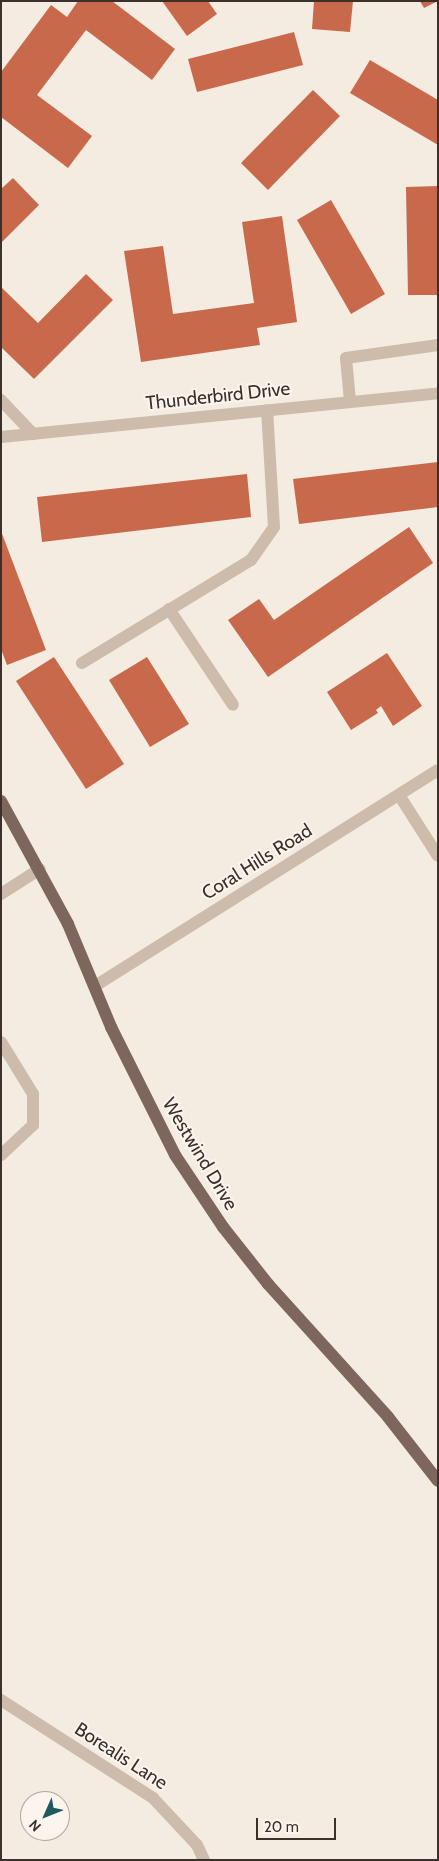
<!DOCTYPE html>
<style>
body{margin:0}
#map{position:relative;width:439px;height:1861px;overflow:hidden;background:#f4ebe1;font-family:Cabin,sans-serif}
div>[style]{position:absolute}
.building>*{inset:0;background:#c8694b}
.minor>*{height:12px;margin:-6px;padding:0 6px;transform-origin:6px;border-radius:6px;background:#cdbbac}
.major>*{height:12px;margin:-6px;padding:0 6px;transform-origin:6px;border-radius:6px;background:#7d675c}
span{translate:-50% -50%;white-space:nowrap;text-align:center;line-height:1.15;-webkit-text-stroke:4px #fbf5ee;paint-order:stroke}
.street-label{font-size:19px;color:#3b302b}
.frame{position:absolute;inset:0;border:2px solid #3b302b;pointer-events:none}
.north{position:absolute;left:20px;top:1791px;width:50px;height:50px;box-sizing:border-box;background:#fbf5ee;border:1px solid #aea6a0;border-radius:50%;rotate:226deg;font-size:14px;font-weight:700;line-height:20px;text-align:center;color:#3b302b}
.north::after{content:'';display:block;margin:auto;width:18px;height:22px;background:#1f5a5e;clip-path:polygon(50% 0,100% 100%,50% 72%,0 100%)}
.scale{position:absolute;left:256px;top:1818px;width:80px;height:22px;box-sizing:border-box;border:2px solid #3b302b;border-top:0;padding-left:6px;font-size:15px;line-height:18px;white-space:nowrap;color:#3b302b;-webkit-text-stroke:4px #fbf5ee;paint-order:stroke}
</style>
<div id="map">
<div class="building">
<i style="clip-path:polygon(78px 1px,112px 1px,175px 49px,152px 80px,86px 30px,37px 95px,92px 136px,68px 168px,1px 117px,1px 72px,51px 5px,67px 17px)"></i>
<i style="clip-path:polygon(162px 1px,208px 1px,217px 14px,187px 36px)"></i>
<i style="clip-path:polygon(314px 1px,353px 1px,350px 32px,312px 29px)"></i>
<i style="clip-path:polygon(420px 1px,438px 1px,424px 8px)"></i>
<i style="clip-path:polygon(294px 32px,303px 65px,197px 92px,188px 59px)"></i>
<i style="clip-path:polygon(370px 60px,438px 100px,438px 145px,350px 93px)"></i>
<i style="clip-path:polygon(313px 90px,340px 116px,268px 190px,241px 163px)"></i>
<i style="clip-path:polygon(13px 178px,39px 205px,1px 243px,1px 189px)"></i>
<i style="clip-path:polygon(438px 186px,438px 295px,408px 295px,406px 187px)"></i>
<i style="clip-path:polygon(331px 200px,385px 294px,351px 314px,297px 220px)"></i>
<i style="clip-path:polygon(282px 216px,297px 322px,257px 328px,260px 345px,141px 362px,124px 251px,163px 246px,173px 314px,254px 303px,242px 222px)"></i>
<i style="clip-path:polygon(86px 274px,113px 300px,34px 379px,1px 347px,1px 287px,38px 323px)"></i>
<i style="clip-path:polygon(438px 462px,438px 507px,299px 524px,293px 479px)"></i>
<i style="clip-path:polygon(247px 474px,251px 517px,42px 542px,37px 497px)"></i>
<i style="clip-path:polygon(409px 527px,433px 563px,268px 677px,228px 620px,259px 599px,274px 620px)"></i>
<i style="clip-path:polygon(1px 531px,46px 650px,7px 665px,1px 649px)"></i>
<i style="clip-path:polygon(387px 653px,422px 706px,393px 726px,381px 706px,376px 710px,378px 713px,351px 730px,327px 692px)"></i>
<i style="clip-path:polygon(54px 657px,124px 764px,86px 789px,16px 681px)"></i>
<i style="clip-path:polygon(147px 657px,189px 724px,150px 747px,109px 680px)"></i>
</div>
<div class="minor">
<i style="left:1px;top:400px;width:47px;rotate:46.7deg"></i>
<i style="left:350px;top:401px;width:43px;rotate:-95.3deg"></i>
<i style="left:346px;top:358px;width:93px;rotate:-8deg"></i>
<i style="left:1px;top:437px;width:439px;rotate:-5.7deg"></i>
<i style="left:169px;top:609px;width:115px;rotate:56.3deg"></i>
<i style="left:82px;top:663px;width:198px;rotate:-31.4deg"></i>
<i style="left:251px;top:560px;width:40px;rotate:-55.1deg"></i>
<i style="left:274px;top:527px;width:117px;rotate:-93.4deg"></i>
<i style="left:399px;top:795px;width:72px;rotate:57.4deg"></i>
<i style="left:1px;top:894px;width:46px;rotate:-32.7deg"></i>
<i style="left:95px;top:986px;width:405px;rotate:-32.2deg"></i>
<i style="left:1px;top:1042px;width:61px;rotate:58.4deg"></i>
<i style="left:33px;top:1094px;width:31px;rotate:90deg"></i>
<i style="left:33px;top:1125px;width:44px;rotate:136.8deg"></i>
<i style="left:1px;top:1700px;width:181px;rotate:32.8deg"></i>
<i style="left:153px;top:1798px;width:64px;rotate:46.9deg"></i>
<i style="left:197px;top:1845px;width:17px;rotate:65deg"></i>
</div>
<div class="major">
<i style="left:1px;top:801px;width:140px;rotate:61.4deg"></i>
<i style="left:68px;top:924px;width:112px;rotate:67.3deg"></i>
<i style="left:111px;top:1027px;width:143px;rotate:63.4deg"></i>
<i style="left:175px;top:1155px;width:87px;rotate:56.3deg"></i>
<i style="left:223px;top:1227px;width:73px;rotate:51.7deg"></i>
<i style="left:268px;top:1284px;width:179px;rotate:47.9deg"></i>
<i style="left:388px;top:1417px;width:81px;rotate:52deg"></i>
</div>
<div class="street-label">
<span style="left:218px;top:396px;rotate:-6deg">Thunderbird Drive</span>
<span style="left:257px;top:862px;rotate:-32deg">Coral Hills Road</span>
<span style="left:200px;top:1154px;rotate:59deg">Westwind Drive</span>
<span style="left:121px;top:1756px;rotate:33deg">Borealis Lane</span>
</div>
<div class="frame"></div>
<div class="north">N</div>
<div class="scale">20 m</div>
</div>
